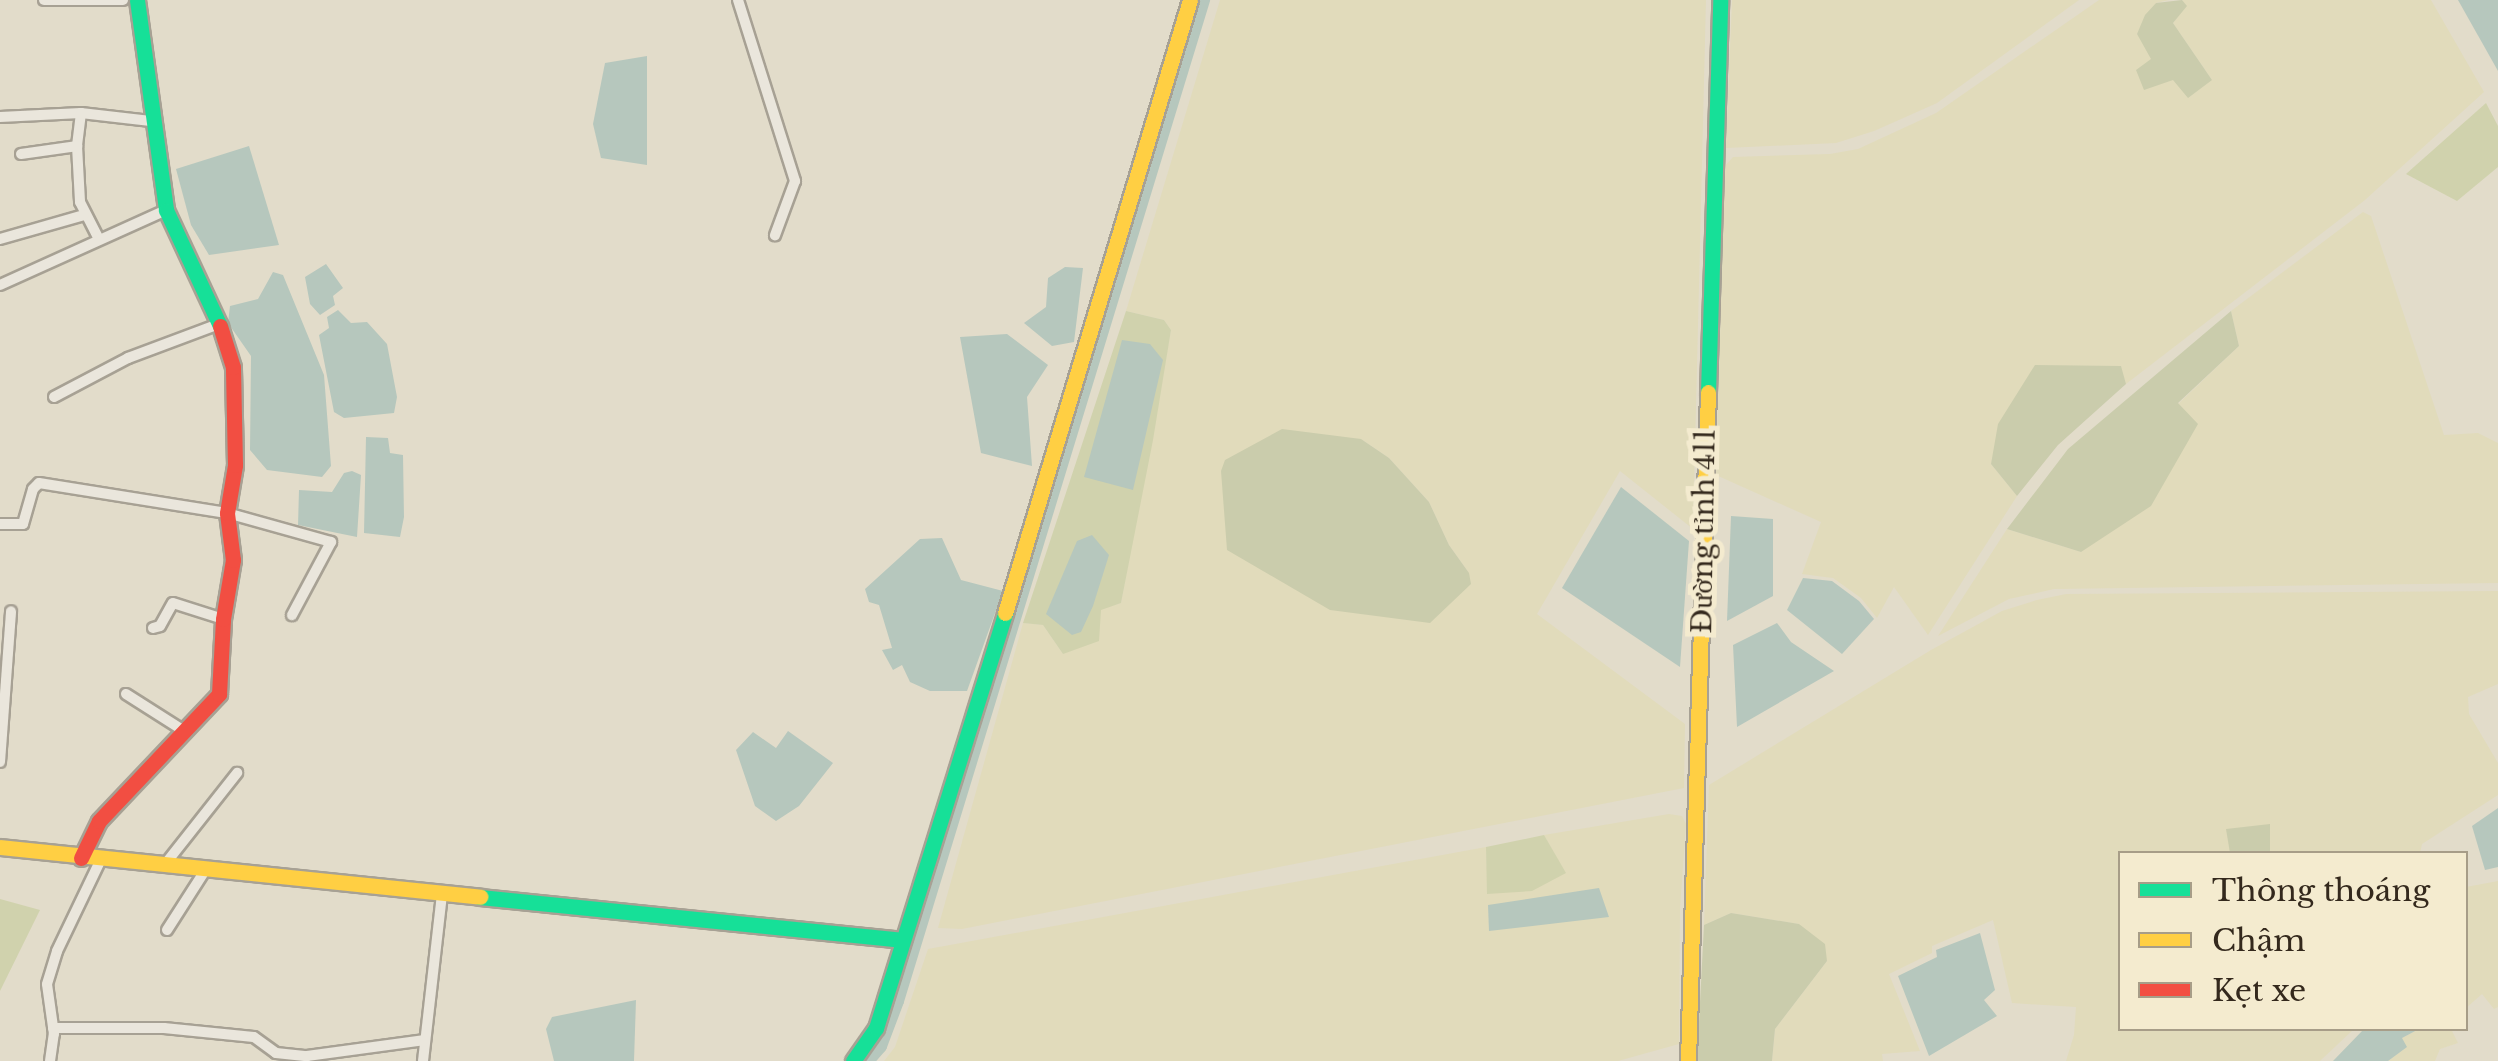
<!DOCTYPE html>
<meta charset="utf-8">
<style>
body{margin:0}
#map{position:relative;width:2498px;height:1061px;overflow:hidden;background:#e2dcca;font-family:"Libre Baskerville",serif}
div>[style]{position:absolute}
.farmland>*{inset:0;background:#e1dbbb}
.green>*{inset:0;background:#d0d2ad}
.cemetery>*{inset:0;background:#caccac}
.water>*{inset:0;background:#b6c7bd}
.canal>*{height:14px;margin:-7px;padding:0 7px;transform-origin:7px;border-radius:7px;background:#b6c7bd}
.roads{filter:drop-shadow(2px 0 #a7a194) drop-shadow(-2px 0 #a7a194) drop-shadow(0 2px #a7a194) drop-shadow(0 -2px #a7a194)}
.street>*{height:10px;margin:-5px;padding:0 5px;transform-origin:5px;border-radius:5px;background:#eae6dc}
.fast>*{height:15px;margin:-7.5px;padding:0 7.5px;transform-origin:7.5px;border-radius:7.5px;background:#16e098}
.slow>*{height:15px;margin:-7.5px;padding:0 7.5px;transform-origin:7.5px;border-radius:7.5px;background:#ffcf43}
.jam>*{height:15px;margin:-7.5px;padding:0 7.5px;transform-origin:7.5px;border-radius:7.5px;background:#f24e42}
span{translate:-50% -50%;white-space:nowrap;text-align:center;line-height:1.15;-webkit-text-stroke:10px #f4ebcf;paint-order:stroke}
.street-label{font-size:28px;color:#34291d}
.legend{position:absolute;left:2118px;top:851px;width:350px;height:180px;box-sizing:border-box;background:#f4ebcf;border:2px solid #a79d88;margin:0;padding:12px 18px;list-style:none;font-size:30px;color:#34291d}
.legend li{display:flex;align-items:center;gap:20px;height:50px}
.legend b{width:50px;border:2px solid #a79d88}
</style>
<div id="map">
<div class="farmland">
<i style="clip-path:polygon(evenodd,1220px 0,1706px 0,1693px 529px,1620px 471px,1537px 614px,1685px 724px,1684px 788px,962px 929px,938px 928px,1023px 623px,1043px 625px,1063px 654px,1101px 609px,1121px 603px,1171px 330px,1164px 320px,1126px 311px,1220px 0,1361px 439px,1389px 458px,1429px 502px,1449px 545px,1469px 573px,1361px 439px)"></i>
<i style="clip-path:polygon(1732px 0,2079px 0,1937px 103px,1874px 131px,1836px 143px,1726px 148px)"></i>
<i style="clip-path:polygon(2099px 0,2169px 0,2156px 3px,2137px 34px,2173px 80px,2212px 80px,2173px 23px,2186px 6px,2182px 0,2431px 0,2484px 92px,2365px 200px,2126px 384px,2120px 366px,1991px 464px,2017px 496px,1928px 635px,1894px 587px,1877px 618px,1861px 598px,1833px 578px,1802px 574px,1821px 522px,1716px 475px,1725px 166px,1733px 157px,1830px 154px,1858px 149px,1936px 113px)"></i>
<i style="clip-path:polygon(2363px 212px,2371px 216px,2444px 435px,2478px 433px,2498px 443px,2498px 583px,2054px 589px,2009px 599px,1938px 636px,2007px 529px,2081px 552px,2178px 404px,2239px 346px,2231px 311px)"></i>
<i style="clip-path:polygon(2498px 591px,2498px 684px,2468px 697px,2469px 714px,2498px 763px,2498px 795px,2422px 844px,2420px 853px,2120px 854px,2120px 1028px,2354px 1029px,2320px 1061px,2066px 1061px,2074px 1035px,2076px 1007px,2012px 1003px,1993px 920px,1932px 946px,1932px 953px,1889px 974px,1920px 1051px,1882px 1054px,1883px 1061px,1772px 1061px,1775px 1029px,1827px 961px,1799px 924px,1731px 913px,1704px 925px,1709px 785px,1931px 650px,2002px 611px,2037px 600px,2066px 594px)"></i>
<i style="clip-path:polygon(1669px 814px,1682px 816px,1686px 824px,1680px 908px,1679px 1044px,1618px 1061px,884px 1061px,895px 1047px,928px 949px,1486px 847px,1488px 894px,1565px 873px,1544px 835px)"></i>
<i style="clip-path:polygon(2498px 881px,2498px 1007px,2494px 1009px,2482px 994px,2466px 1008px,2466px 887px)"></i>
<i style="clip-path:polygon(2419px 1029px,2451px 1029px,2458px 1043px,2440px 1049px,2435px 1061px,2388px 1061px,2406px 1047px,2402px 1038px)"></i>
</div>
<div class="green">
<i style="clip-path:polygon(2486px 103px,2498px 126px,2498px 167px,2457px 201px,2406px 174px)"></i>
<i style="clip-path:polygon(1126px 311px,1164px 320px,1171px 330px,1153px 440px,1121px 603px,1101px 610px,1099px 641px,1063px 654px,1043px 625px,1023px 623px)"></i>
<i style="clip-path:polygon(1544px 835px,1566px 873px,1532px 891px,1487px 894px,1486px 847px)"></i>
<i style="clip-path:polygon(0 899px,40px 910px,0 991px)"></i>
</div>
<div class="cemetery">
<i style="clip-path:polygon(2182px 0,2187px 6px,2173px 23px,2212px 80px,2188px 98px,2173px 80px,2144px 90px,2136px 70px,2151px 59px,2137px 34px,2145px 15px,2156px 3px)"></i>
<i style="clip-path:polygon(2231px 311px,2239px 346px,2178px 403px,2198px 424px,2151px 506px,2081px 552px,2007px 529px,2068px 449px)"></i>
<i style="clip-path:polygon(2035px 365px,2121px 366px,2126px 384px,2058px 445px,2017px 496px,1991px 464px,1998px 424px)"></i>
<i style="clip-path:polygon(1282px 429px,1361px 439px,1389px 458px,1429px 502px,1449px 545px,1469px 573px,1471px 584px,1430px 623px,1330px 610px,1227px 550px,1221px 471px,1225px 460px)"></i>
<i style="clip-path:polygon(2270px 824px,2270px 853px,2230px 853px,2226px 829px)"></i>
<i style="clip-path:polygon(1731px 913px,1799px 924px,1825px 944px,1827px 961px,1775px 1029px,1772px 1061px,1697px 1061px,1704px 925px)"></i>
</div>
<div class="water">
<i style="clip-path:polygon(2458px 0,2498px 0,2498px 71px)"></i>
<i style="clip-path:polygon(647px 56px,647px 165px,601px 158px,593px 124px,605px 63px)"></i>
<i style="clip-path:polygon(249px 146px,279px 245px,209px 255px,191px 225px,176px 169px)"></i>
<i style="clip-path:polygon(326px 264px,343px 288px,333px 296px,335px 305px,320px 315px,310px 304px,305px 277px)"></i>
<i style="clip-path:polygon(1065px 267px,1083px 268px,1074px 342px,1052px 346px,1024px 323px,1046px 307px,1048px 278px)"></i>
<i style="clip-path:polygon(273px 272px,283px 275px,324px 375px,331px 466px,322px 477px,267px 470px,250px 450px,251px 356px,228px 323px,230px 306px,258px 299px)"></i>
<i style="clip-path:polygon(338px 310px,351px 323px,367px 322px,387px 344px,397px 397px,394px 413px,344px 418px,334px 412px,319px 335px,329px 328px,327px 317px)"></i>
<i style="clip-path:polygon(1007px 334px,1048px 365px,1027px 397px,1032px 466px,981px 453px,960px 337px)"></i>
<i style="clip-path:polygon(1122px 340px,1150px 344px,1163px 360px,1133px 490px,1084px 477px)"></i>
<i style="clip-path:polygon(366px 437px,388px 438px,390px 453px,403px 455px,404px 517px,400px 537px,364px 533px)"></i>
<i style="clip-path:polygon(352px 471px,361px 475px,357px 537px,298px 525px,299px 490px,332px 492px,344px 473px)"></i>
<i style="clip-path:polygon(1621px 487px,1689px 541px,1680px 667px,1562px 588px)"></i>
<i style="clip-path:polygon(1731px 516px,1773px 519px,1773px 596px,1727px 621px)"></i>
<i style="clip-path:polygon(1092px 535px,1109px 555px,1093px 606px,1081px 632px,1072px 635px,1046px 614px,1077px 541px)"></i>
<i style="clip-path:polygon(942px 538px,961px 580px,1003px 591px,967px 691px,930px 691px,910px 682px,902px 665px,893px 670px,882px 650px,892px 648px,879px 605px,869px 602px,865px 589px,920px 539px)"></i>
<i style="clip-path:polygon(1803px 578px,1832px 581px,1859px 601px,1874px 619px,1842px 654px,1787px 610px)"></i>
<i style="clip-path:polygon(1777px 623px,1791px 642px,1834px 671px,1737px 727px,1733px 645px)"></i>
<i style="clip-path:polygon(788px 731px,833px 763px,799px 806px,776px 821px,755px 806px,736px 750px,753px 732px,776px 748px)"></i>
<i style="clip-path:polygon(2498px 808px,2498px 867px,2485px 870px,2472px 826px)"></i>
<i style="clip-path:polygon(1599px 888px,1609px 917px,1489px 931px,1488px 905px)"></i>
<i style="clip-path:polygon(1980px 933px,1995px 990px,1984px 1000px,1997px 1016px,1929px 1056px,1898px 976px,1937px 957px,1936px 950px)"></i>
<i style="clip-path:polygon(636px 1000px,634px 1061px,554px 1061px,546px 1029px,552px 1017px)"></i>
<i style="clip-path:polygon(2364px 1029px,2364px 1028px,2419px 1029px,2402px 1038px,2407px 1047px,2388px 1061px,2333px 1061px)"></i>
</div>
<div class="canal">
<i style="left:867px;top:1061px;width:20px;rotate:-49deg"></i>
<i style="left:880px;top:1046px;width:48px;rotate:-69.3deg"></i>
<i style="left:897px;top:1001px;width:1047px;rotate:-73deg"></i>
</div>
<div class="roads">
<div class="street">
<i style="left:44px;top:0;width:79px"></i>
<i style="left:738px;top:0;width:190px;rotate:72.5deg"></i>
<i style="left:795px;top:181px;width:58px;rotate:110.3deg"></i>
<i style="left:81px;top:113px;width:33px;rotate:97deg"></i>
<i style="left:77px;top:146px;width:56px;rotate:86.9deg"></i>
<i style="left:80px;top:202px;width:39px;rotate:63deg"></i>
<i style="left:0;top:117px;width:81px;rotate:-2.8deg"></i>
<i style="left:81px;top:113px;width:70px;rotate:6.5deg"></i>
<i style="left:21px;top:154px;width:57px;rotate:-8.1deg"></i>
<i style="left:0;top:239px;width:87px;rotate:-15.9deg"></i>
<i style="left:0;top:285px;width:182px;rotate:-24.3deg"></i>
<i style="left:54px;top:397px;width:84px;rotate:-27.8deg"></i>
<i style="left:128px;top:358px;width:97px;rotate:-20.5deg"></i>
<i style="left:0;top:524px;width:23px"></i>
<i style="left:23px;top:524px;width:36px;rotate:-74deg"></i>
<i style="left:33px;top:489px;width:8px;rotate:-45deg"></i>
<i style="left:39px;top:483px;width:190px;rotate:9.1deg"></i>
<i style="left:227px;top:513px;width:108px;rotate:15.6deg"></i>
<i style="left:331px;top:542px;width:83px;rotate:118.1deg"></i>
<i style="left:153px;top:628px;width:7px;rotate:-16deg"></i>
<i style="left:160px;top:626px;width:26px;rotate:-61deg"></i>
<i style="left:173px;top:603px;width:52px;rotate:17.7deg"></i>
<i style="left:126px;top:694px;width:69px;rotate:32.5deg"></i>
<i style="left:0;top:762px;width:151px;rotate:-85.8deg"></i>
<i style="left:166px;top:863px;width:115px;rotate:-51.7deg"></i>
<i style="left:167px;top:930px;width:72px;rotate:-57.4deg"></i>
<i style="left:53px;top:1028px;width:111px"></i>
<i style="left:164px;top:1028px;width:90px;rotate:5.7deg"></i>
<i style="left:254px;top:1037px;width:27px;rotate:36deg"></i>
<i style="left:276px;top:1053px;width:31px;rotate:6deg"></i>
<i style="left:307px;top:1056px;width:119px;rotate:-7.7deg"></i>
<i style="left:50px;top:1061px;width:27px;rotate:-82deg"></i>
<i style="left:54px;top:1034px;width:50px;rotate:-98deg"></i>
<i style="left:47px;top:984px;width:34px;rotate:-73deg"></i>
<i style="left:57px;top:951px;width:102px;rotate:-64.4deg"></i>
<i style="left:423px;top:1061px;width:168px;rotate:-83.5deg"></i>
</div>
<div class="fast">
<i style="left:137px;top:0;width:212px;rotate:82.1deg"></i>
<i style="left:166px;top:210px;width:128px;rotate:65deg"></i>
<i style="left:1708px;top:392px;width:392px;rotate:-88.2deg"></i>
<i style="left:480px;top:897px;width:423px;rotate:5.8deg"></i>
<i style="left:853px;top:1061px;width:40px;rotate:-55.1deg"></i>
<i style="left:876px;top:1028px;width:435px;rotate:-72.7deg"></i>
</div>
<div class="slow">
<i style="left:1005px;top:613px;width:640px;rotate:-73.21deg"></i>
<i style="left:0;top:847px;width:483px;rotate:5.9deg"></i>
<i style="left:1688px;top:1061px;width:669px;rotate:-88.29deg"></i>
</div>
<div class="jam">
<i style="left:81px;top:858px;width:41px;rotate:-64.1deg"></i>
<i style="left:99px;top:821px;width:175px;rotate:-46.6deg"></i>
<i style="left:219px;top:694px;width:75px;rotate:-86.9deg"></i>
<i style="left:223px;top:619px;width:60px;rotate:-80.4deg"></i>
<i style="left:233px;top:560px;width:47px;rotate:-97.3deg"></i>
<i style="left:227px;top:513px;width:49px;rotate:-80.5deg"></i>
<i style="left:235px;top:465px;width:98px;rotate:-91.2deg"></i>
<i style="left:233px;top:367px;width:43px;rotate:-107.6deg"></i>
</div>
</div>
<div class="street-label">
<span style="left:1704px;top:531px;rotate:-89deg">Đường tỉnh 411</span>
</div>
<ul class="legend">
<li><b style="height:12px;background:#16e098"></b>Thông thoáng</li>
<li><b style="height:12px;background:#ffcf43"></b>Chậm</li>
<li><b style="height:12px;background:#f24e42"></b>Kẹt xe</li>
</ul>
</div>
